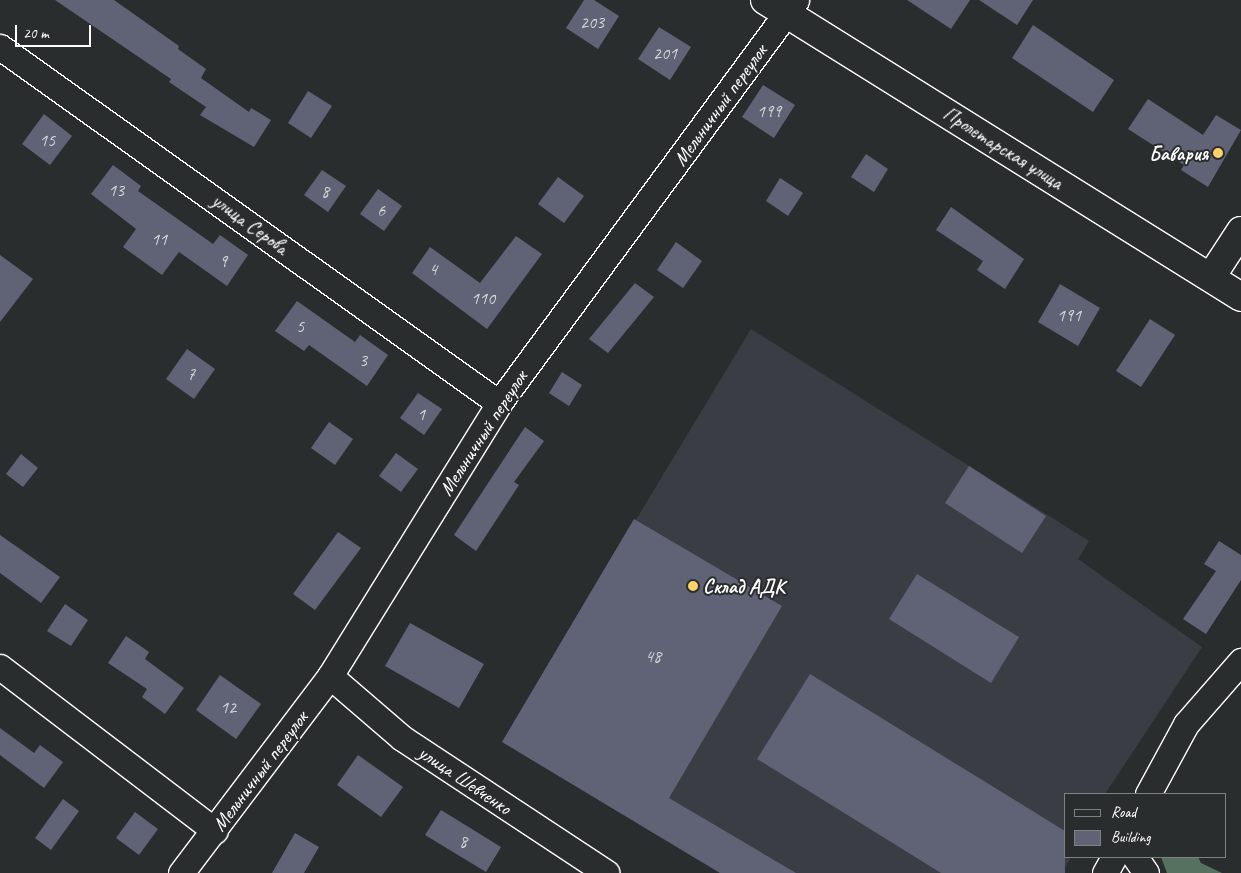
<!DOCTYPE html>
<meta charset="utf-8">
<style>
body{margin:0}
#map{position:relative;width:1241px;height:873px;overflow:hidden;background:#2a2d2e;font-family:Caveat,sans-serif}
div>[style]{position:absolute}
.built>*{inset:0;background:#3a3d43}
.green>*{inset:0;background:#567160}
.building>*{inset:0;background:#606375}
.roads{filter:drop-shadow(1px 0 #fff) drop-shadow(-1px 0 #fff) drop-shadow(0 1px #fff) drop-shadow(0 -1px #fff)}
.minor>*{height:25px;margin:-12.5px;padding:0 12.5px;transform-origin:12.5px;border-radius:12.5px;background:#2a2d2e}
.tertiary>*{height:28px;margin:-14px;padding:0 14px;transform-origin:14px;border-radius:14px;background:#2a2d2e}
.secondary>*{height:28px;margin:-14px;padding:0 14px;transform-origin:14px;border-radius:14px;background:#2a2d2e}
.dots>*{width:14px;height:14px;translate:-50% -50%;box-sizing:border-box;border:2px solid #2a2d2e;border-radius:50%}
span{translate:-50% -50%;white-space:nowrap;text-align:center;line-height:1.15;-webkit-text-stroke:4px #2a2d2e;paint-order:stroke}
.number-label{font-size:18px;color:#d7d8dc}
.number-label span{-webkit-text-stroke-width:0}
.street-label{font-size:20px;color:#fff}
.poi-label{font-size:20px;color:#fff;font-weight:700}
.right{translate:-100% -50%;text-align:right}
.left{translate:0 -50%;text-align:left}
.legend{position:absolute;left:1064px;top:793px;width:162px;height:65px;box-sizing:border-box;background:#2a2d2e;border:1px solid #7f8182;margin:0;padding:6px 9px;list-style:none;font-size:15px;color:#fff}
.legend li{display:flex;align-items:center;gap:10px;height:25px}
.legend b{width:25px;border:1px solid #7f8182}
.scale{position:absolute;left:15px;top:25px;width:76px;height:22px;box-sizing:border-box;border:2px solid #fff;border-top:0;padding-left:6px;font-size:15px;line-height:18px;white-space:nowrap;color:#fff;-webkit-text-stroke:4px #2a2d2e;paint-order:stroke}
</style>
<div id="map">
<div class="built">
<i style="clip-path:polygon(751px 329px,1089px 541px,1078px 559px,1202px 647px,1105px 794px,1065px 794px,1065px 857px,1071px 857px,1062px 873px,721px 873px,502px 742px)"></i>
</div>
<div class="green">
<i style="clip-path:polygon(1161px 857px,1198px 857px,1201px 863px,1222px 873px,1167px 873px)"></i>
</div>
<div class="building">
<i style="clip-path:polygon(55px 0,114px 0,179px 46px,178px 49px,206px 69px,201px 78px,249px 112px,251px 108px,271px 120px,254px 147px,200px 115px,206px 107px,169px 82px,171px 79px)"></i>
<i style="clip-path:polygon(584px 0,594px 0,619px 16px,598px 49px,566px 28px)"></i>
<i style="clip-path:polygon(907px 0,970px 0,951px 29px)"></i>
<i style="clip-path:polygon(979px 0,1033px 0,1017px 25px)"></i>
<i style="clip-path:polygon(1033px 25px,1114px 80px,1093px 112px,1012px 58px)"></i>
<i style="clip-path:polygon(659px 27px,691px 47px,670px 80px,638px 59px)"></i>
<i style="clip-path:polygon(763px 85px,795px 105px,774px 138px,742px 117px)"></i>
<i style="clip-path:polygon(308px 91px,332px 106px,311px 138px,288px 123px)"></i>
<i style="clip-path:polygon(1148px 99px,1203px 135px,1216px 115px,1241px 130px,1208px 187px,1181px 170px,1184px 165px,1128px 129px)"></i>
<i style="clip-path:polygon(44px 114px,72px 136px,50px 165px,22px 144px)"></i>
<i style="clip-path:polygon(866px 154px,888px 169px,874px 192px,851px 177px)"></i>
<i style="clip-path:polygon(113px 165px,141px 186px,138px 191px,213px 244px,220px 235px,248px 255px,227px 286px,179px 252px,162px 275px,123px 247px,136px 229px,91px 194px)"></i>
<i style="clip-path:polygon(322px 170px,346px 186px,328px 212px,304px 195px)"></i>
<i style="clip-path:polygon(558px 177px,584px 196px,564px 223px,538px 204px)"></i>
<i style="clip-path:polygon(780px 178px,803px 193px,788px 216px,766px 201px)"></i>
<i style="clip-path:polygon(378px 189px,402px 206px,384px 231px,360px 214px)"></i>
<i style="clip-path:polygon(951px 207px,1024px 259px,1005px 289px,977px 270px,983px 261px,936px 230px)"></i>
<i style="clip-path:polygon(516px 236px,542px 254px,487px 329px,412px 273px,430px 247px,480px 283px)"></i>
<i style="clip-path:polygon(676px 242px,702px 261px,683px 288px,657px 270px)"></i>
<i style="clip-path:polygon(0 255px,33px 279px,0 322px)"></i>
<i style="clip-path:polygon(635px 283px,654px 297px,608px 353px,589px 339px)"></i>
<i style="clip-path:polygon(1060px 284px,1100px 308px,1078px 346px,1038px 322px)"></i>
<i style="clip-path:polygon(297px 301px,355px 342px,360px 335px,388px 355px,367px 386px,309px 345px,304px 351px,275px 331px)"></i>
<i style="clip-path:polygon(1150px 319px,1175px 335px,1141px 387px,1116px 371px)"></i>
<i style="clip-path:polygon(187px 349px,215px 369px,194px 399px,166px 379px)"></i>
<i style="clip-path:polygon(562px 372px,582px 385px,569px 406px,549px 393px)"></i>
<i style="clip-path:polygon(418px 393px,442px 409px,424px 435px,400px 418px)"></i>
<i style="clip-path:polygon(329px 422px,353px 439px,335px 465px,311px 448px)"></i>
<i style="clip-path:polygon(525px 427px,544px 441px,514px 482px,519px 485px,476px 551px,454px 535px)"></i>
<i style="clip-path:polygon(396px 453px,418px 469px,401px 492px,379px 476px)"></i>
<i style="clip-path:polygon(21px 454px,38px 468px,23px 487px,6px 474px)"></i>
<i style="clip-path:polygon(969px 466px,1046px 516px,1022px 553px,945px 503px)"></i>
<i style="clip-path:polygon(634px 519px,782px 606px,669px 798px,796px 873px,720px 873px,502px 742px)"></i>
<i style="clip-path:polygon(338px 532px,361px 548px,315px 610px,293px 594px)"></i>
<i style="clip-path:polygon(0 535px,60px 577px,41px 603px,0 573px)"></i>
<i style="clip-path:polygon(1219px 541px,1241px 555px,1241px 580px,1206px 634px,1183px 619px,1216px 571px,1204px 564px)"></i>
<i style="clip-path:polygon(917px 574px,1019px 637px,991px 683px,889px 619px)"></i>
<i style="clip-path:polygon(65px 604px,88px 620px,71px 646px,47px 631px)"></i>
<i style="clip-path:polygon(410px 623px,484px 664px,459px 708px,385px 666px)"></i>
<i style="clip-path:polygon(126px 636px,149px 652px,145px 659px,184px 688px,165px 714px,142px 697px,147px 689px,108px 663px)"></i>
<i style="clip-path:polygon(810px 674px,1065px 831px,1065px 873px,941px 873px,757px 759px)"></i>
<i style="clip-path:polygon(220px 675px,261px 704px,236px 739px,196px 710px)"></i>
<i style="clip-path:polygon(0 728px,34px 753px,40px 745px,63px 762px,44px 788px,0 755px)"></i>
<i style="clip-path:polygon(358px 755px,403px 787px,381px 817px,337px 785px)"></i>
<i style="clip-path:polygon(63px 799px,79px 811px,51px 850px,35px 838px)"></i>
<i style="clip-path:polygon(441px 810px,501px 847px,486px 872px,425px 835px)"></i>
<i style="clip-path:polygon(135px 812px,158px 829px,139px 855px,116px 838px)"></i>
<i style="clip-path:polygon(295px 833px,319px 847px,304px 873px,272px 873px)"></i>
</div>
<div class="roads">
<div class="minor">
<i style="left:0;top:47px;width:613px;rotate:35.51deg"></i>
<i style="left:0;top:667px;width:270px;rotate:37.3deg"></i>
<i style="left:330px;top:676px;width:95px;rotate:40.7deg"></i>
<i style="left:402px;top:738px;width:245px;rotate:33.4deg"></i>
<i style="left:1148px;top:794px;width:80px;rotate:-61.5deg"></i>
<i style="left:1186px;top:724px;width:84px;rotate:-48.9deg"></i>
<i style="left:1135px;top:857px;width:19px;rotate:55deg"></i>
<i style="left:181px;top:873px;width:247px;rotate:-52.9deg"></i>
<i style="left:330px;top:676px;width:321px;rotate:-58.2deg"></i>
<i style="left:499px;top:403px;width:501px;rotate:-53.61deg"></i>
<i style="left:1105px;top:873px;width:18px;rotate:-61deg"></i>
</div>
<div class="tertiary">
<i style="left:1211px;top:277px;width:55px;rotate:-56.9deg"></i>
</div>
<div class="secondary">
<i style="left:765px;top:0;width:561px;rotate:31.96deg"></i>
</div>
</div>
<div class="dots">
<i style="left:1218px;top:153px;background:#ffd166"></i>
<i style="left:693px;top:586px;background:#ffd166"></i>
</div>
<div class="number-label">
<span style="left:592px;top:22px">203</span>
<span style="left:665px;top:53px">201</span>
<span style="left:769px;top:111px">199</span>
<span style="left:47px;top:140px">15</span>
<span style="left:116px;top:190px">13</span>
<span style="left:325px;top:191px">8</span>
<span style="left:381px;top:210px">6</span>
<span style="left:159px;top:239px">11</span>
<span style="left:223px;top:261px">9</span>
<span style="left:433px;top:269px">4</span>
<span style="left:483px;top:298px">110</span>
<span style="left:1069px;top:315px">191</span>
<span style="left:300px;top:326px">5</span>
<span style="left:363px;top:360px">3</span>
<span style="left:191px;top:374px">7</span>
<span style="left:421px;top:414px">1</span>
<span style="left:653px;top:656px">48</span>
<span style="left:228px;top:707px">12</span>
<span style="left:463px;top:841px">8</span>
</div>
<div class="street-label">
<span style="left:720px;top:105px;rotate:-54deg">Мельничный переулок</span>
<span style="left:1003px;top:148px;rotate:32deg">Пролетарская улица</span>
<span style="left:250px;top:224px;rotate:36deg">улица Серова</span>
<span style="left:483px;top:433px;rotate:-57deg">Мельничный переулок</span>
<span style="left:260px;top:771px;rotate:-53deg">Мельничный переулок</span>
<span style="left:465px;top:780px;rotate:34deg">улица Шевченко</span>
</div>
<div class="poi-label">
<span class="right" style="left:1208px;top:153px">Бавария</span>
<span class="left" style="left:703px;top:586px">Склад АДК</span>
</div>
<ul class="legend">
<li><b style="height:6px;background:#2a2d2e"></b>Road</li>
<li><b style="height:14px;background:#606375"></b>Building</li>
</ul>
<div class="scale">20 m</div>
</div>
